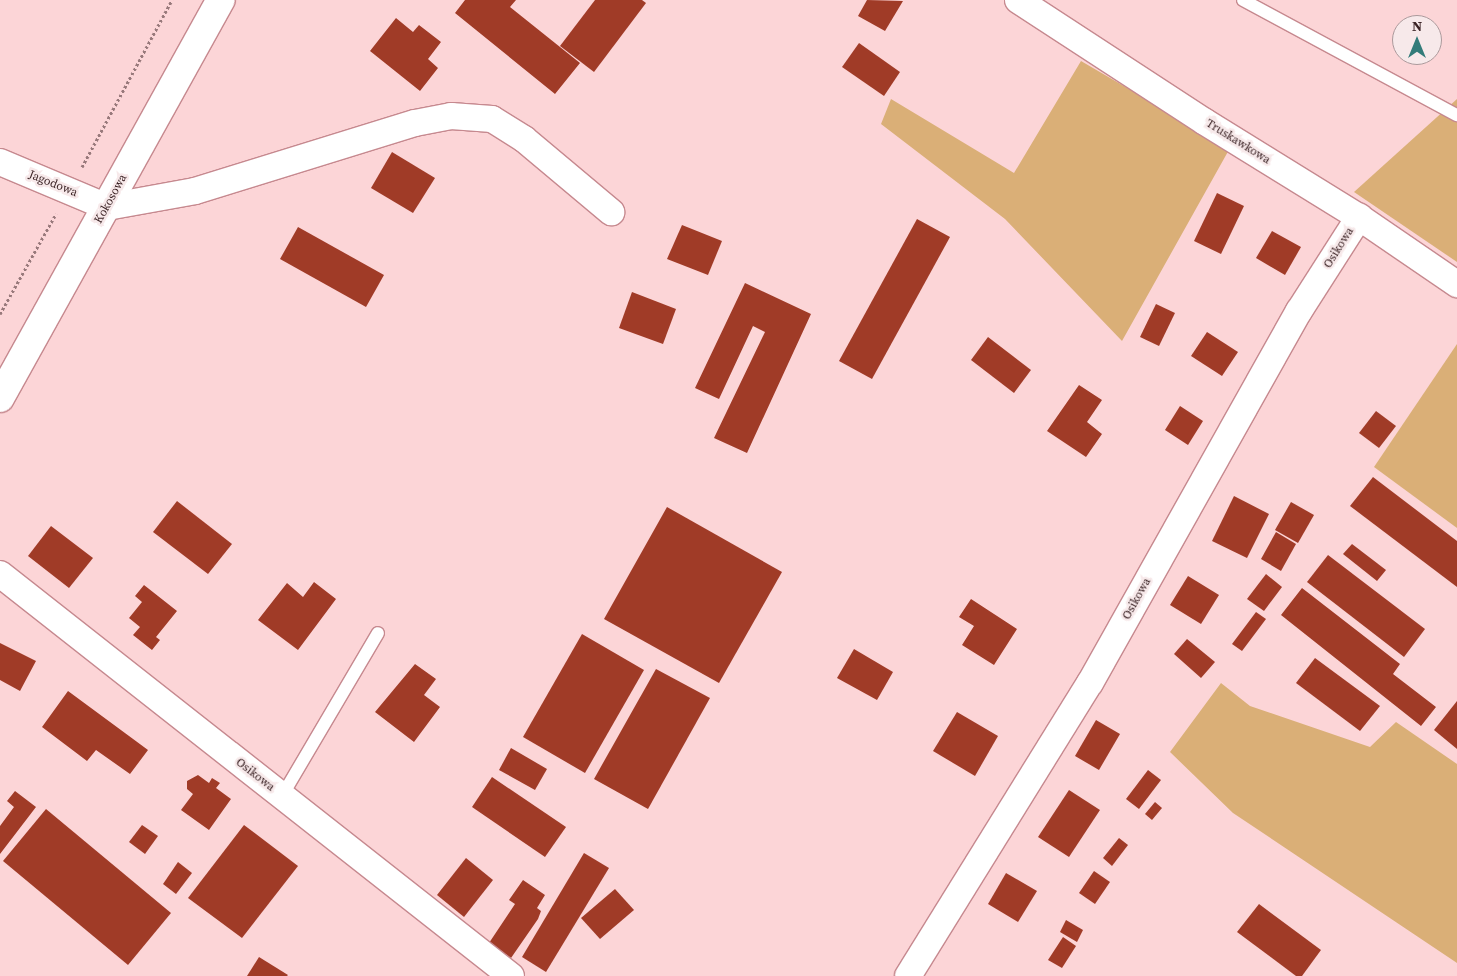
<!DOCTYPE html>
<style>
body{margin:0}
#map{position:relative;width:1457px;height:976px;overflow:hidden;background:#fcd5d7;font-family:"Source Serif 4",serif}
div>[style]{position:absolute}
.green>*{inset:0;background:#daaf77}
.building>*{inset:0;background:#a03b27}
.path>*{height:3px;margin-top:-1.5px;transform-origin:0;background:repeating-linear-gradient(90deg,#98797b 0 2.5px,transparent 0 5px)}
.roads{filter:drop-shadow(1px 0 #c6898f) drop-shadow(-1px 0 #c6898f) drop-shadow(0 1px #c6898f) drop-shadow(0 -1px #c6898f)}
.lane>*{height:12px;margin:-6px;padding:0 6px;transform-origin:6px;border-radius:6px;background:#fff}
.street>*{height:26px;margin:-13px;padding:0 13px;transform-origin:13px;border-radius:13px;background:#fff}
.primary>*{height:28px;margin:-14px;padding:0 14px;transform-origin:14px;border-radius:14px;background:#fff}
span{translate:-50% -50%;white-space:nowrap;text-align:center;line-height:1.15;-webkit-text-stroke:5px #f7e9ea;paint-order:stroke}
.street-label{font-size:12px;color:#3a2224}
.north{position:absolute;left:1392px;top:15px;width:50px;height:50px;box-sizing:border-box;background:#f7e9ea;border:1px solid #ab999b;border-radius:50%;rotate:0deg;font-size:14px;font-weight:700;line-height:20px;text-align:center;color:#3a2224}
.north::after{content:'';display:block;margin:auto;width:18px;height:22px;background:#337c7a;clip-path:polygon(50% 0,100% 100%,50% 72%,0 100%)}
</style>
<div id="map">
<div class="green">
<i style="clip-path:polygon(1081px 61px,1230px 148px,1122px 341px,1005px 219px,881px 124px,891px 99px,1014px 173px)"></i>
<i style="clip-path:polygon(1457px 99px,1457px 262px,1354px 192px)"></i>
<i style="clip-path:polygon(1457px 344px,1457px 528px,1374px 467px)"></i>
<i style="clip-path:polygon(1221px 683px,1250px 706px,1370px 747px,1396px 722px,1457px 764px,1457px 963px,1233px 813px,1170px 752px)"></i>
</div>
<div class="building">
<i style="clip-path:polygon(465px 0,516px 0,510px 7px,580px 63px,555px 94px,455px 13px)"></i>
<i style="clip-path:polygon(595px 0,642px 0,646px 3px,594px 72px,560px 46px)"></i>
<i style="clip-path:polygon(867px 0,903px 1px,885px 31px,858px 16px)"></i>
<i style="clip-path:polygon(396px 18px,413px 32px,419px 25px,441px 42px,428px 59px,438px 68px,420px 91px,370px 51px)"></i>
<i style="clip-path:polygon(859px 43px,900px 72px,884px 96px,842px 67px)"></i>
<i style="clip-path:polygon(392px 152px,435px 178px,413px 213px,371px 188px)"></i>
<i style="clip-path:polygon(1217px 193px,1244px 206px,1221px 254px,1194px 241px)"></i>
<i style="clip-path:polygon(917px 219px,950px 237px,872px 379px,839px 361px)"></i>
<i style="clip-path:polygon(682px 225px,722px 241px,708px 275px,667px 259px)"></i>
<i style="clip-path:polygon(298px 227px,384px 275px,366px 307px,280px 259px)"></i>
<i style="clip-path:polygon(1272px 231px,1301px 247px,1285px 275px,1256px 258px)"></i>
<i style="clip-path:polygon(745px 283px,811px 314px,747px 453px,714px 438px,765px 332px,753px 326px,719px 399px,695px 388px)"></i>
<i style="clip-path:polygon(632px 292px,676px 309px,663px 344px,619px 328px)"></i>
<i style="clip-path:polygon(1156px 304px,1175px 313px,1159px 346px,1140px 337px)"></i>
<i style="clip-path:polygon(1207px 332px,1238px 352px,1222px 376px,1191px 356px)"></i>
<i style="clip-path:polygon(988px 337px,1031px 370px,1014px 393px,971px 360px)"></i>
<i style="clip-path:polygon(1079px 385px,1102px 400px,1087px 422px,1102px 434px,1086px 457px,1047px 431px)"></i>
<i style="clip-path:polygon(1180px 406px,1203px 421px,1188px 445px,1165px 430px)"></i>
<i style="clip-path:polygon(1376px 411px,1396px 426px,1379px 448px,1359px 433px)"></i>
<i style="clip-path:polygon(1373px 477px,1457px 541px,1457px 587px,1350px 506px)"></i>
<i style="clip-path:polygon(1234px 496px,1269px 514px,1247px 558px,1212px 541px)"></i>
<i style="clip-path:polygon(177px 501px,232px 544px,208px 574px,153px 532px)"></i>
<i style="clip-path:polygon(1291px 502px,1314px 515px,1298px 543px,1275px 530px)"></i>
<i style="clip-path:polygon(667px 507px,782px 572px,719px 683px,604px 619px)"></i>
<i style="clip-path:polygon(51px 526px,93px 558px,69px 588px,28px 556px)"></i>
<i style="clip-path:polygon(1276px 532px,1296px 544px,1281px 571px,1261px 559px)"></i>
<i style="clip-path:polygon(1352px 544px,1386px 570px,1377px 581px,1343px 554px)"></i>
<i style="clip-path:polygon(1328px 555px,1425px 629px,1404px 657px,1307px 582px)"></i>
<i style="clip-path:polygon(1266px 574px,1282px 587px,1264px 611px,1247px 599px)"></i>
<i style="clip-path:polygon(1188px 576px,1219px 595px,1201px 624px,1170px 605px)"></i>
<i style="clip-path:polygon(314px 582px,336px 599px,298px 650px,258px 620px,287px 583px,303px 597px)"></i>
<i style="clip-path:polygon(144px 585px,177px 611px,156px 637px,160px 640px,152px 650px,133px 635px,140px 627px,129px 618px,142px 602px,135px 596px)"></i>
<i style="clip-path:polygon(1302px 588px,1400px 664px,1393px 674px,1436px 707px,1421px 726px,1281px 615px)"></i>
<i style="clip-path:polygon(971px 599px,1017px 629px,994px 665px,962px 645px,974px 626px,959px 617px)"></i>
<i style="clip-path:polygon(1256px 612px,1266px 619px,1242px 651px,1232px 644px)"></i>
<i style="clip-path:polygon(582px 634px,644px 670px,585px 773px,523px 737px)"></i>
<i style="clip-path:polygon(1187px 639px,1215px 662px,1201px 678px,1174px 654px)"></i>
<i style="clip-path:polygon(0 643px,36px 661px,20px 691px,0 680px)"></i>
<i style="clip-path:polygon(854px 649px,893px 672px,877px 700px,837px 678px)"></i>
<i style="clip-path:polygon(1315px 658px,1380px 706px,1360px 731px,1296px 683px)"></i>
<i style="clip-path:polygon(415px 664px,436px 679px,424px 695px,440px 707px,414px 742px,375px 712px)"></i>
<i style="clip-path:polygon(656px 669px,710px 698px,648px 809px,594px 779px)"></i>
<i style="clip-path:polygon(68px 691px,148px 750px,130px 774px,96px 750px,87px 761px,42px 727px)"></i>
<i style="clip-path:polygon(1457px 701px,1457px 749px,1434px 730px)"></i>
<i style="clip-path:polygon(957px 712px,998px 736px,975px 776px,933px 751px)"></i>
<i style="clip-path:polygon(1096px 720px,1120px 734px,1099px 770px,1075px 756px)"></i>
<i style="clip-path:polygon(511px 748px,547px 769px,535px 790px,499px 770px)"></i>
<i style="clip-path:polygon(1148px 770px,1161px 780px,1139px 809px,1126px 799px)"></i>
<i style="clip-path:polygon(198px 775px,209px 783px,212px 778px,220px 783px,216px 788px,231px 799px,209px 830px,181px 810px,193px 794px,187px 789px,187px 781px)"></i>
<i style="clip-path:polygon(492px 777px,566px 827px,545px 857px,472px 807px)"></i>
<i style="clip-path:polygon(1069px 790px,1100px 810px,1069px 857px,1038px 837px)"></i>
<i style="clip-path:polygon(15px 791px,36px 807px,0 854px,0 826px,14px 807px,7px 801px)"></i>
<i style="clip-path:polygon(1155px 802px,1162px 808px,1152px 820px,1145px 814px)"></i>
<i style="clip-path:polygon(46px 809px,171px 913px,128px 965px,3px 861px)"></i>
<i style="clip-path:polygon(142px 825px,158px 836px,145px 854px,129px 842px)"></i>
<i style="clip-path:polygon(244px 825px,298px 866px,242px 938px,188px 898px)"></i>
<i style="clip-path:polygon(1119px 838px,1128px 845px,1112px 866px,1103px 858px)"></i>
<i style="clip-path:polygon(584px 853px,609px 868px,546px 972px,522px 957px)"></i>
<i style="clip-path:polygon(466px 858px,493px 880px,464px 917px,437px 895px)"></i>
<i style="clip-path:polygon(178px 862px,192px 873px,176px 894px,163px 884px)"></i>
<i style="clip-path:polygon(1094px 871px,1110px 882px,1095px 904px,1079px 893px)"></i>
<i style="clip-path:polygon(1006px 873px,1037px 891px,1018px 922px,988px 904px)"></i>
<i style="clip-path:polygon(523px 880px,545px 895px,537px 908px,541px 911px,538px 919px,511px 958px,489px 943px,515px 904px,509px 900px)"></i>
<i style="clip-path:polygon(615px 889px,634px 910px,600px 939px,581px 918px)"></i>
<i style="clip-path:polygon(1259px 904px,1321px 950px,1302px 976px,1296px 976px,1237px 932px)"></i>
<i style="clip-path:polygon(1066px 920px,1083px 930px,1077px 942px,1060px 932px)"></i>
<i style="clip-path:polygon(1063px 937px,1076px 946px,1062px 968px,1048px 960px)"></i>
<i style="clip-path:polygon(259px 957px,288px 975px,287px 976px,247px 976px)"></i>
</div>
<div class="path">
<i style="left:82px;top:167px;width:190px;rotate:-61.7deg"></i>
<i style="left:0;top:314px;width:115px;rotate:-60.8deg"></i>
</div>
<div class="roads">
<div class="lane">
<i style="left:1243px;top:0;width:243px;rotate:28.3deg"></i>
<i style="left:282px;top:796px;width:189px;rotate:-59.5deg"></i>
</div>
<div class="street">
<i style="left:1018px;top:0;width:223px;rotate:33.1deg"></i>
<i style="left:1205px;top:122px;width:181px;rotate:31.7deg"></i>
<i style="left:1359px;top:217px;width:119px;rotate:34.4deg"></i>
<i style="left:0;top:162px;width:116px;rotate:22.8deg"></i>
<i style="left:107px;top:207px;width:89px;rotate:-10.3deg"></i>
<i style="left:195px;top:191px;width:230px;rotate:-17.2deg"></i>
<i style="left:415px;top:123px;width:37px;rotate:-11deg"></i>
<i style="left:451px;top:116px;width:41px;rotate:4.2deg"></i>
<i style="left:492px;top:119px;width:38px;rotate:32deg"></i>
<i style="left:524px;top:139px;width:114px;rotate:40deg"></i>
<i style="left:0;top:574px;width:650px;rotate:38.19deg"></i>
<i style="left:908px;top:976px;width:345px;rotate:-58.2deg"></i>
<i style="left:1090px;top:683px;width:427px;rotate:-60.7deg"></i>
<i style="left:1299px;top:311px;width:112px;rotate:-57.4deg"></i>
</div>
<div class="primary">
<i style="left:0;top:398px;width:455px;rotate:-61deg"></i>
</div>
</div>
<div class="street-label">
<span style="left:1238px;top:142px;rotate:32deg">Truskawkowa</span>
<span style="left:53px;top:184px;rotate:22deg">Jagodowa</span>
<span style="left:111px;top:199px;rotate:-61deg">Kokosowa</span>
<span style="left:1339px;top:248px;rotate:-58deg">Osikowa</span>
<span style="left:1137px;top:599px;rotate:-61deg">Osikowa</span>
<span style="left:255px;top:775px;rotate:38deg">Osikowa</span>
</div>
<div class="north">N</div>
</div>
